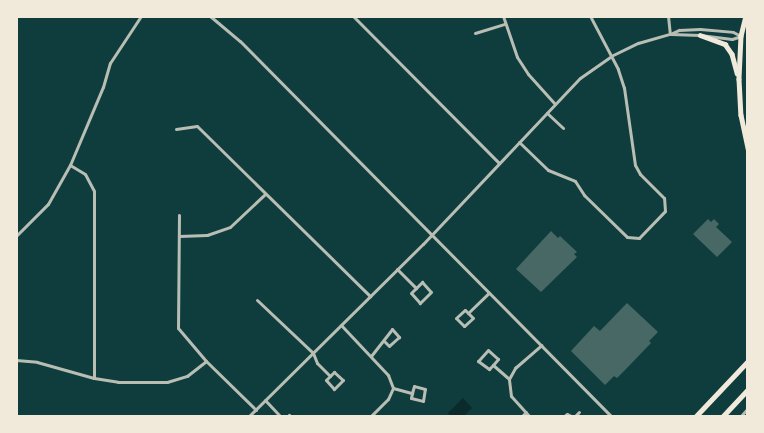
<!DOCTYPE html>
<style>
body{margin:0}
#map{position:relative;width:764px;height:433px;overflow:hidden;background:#0f3d3e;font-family:Ubuntu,sans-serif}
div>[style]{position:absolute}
.water>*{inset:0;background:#0a2a2b}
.building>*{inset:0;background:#486865}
.minor>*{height:3px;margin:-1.5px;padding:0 1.5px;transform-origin:1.5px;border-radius:1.5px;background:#b8beb3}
.secondary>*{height:4.5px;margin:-2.25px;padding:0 2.25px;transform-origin:2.25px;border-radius:2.25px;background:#f1e9da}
.primary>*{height:5px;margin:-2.5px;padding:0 2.5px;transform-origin:2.5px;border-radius:2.5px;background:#f1e9da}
span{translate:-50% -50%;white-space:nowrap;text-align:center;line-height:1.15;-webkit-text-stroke:4.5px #f1e9da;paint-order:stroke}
.frame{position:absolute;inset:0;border:18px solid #f1e9da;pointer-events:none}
</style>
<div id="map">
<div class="water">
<i style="clip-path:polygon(463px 398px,472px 408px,463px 417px,451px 417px,448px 413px)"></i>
</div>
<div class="building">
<i style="clip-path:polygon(708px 219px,711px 222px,714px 219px,719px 224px,716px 227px,732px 242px,717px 257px,693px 234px)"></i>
<i style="clip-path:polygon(551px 231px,558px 238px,560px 236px,577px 252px,574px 254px,577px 257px,541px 292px,516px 269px)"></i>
<i style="clip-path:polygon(627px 303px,658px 332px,649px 341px,651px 343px,626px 369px,617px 378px,614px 376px,605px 385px,571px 351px,594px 326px,600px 331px)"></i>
</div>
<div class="minor">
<i style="left:210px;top:16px;width:39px;rotate:40deg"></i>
<i style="left:240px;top:41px;width:529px;rotate:45.31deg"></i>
<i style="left:353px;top:16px;width:207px;rotate:45.2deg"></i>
<i style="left:503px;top:16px;width:43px;rotate:71.1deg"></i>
<i style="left:517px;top:57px;width:20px;rotate:57deg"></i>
<i style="left:528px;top:74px;width:40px;rotate:48deg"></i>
<i style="left:668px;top:16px;width:18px;rotate:84deg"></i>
<i style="left:475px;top:33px;width:31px;rotate:-17deg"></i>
<i style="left:671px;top:34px;width:29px;rotate:2deg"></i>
<i style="left:700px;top:35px;width:32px;rotate:7deg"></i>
<i style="left:732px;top:39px;width:9px;rotate:-18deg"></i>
<i style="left:547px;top:113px;width:22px;rotate:43deg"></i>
<i style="left:176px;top:129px;width:21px;rotate:-8deg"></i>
<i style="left:197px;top:126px;width:243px;rotate:44.5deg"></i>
<i style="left:519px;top:142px;width:40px;rotate:44deg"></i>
<i style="left:548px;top:170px;width:29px;rotate:22deg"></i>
<i style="left:575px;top:181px;width:17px;rotate:57deg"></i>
<i style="left:584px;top:195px;width:60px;rotate:44.3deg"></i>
<i style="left:627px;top:237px;width:12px;rotate:5deg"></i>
<i style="left:639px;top:238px;width:37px;rotate:-46deg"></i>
<i style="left:665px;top:211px;width:13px;rotate:-94deg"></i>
<i style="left:664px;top:198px;width:34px;rotate:-135deg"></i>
<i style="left:640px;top:174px;width:10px;rotate:-119deg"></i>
<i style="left:635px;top:165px;width:78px;rotate:-98.1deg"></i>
<i style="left:624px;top:88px;width:20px;rotate:-108deg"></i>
<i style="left:618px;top:69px;width:60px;rotate:-117.8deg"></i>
<i style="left:70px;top:165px;width:17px;rotate:31deg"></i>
<i style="left:85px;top:174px;width:19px;rotate:62deg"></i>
<i style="left:94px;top:191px;width:187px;rotate:90deg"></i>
<i style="left:179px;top:215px;width:113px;rotate:90.5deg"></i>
<i style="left:178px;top:328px;width:43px;rotate:49.7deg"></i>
<i style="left:206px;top:361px;width:70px;rotate:44.4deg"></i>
<i style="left:16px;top:236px;width:45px;rotate:-45deg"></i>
<i style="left:48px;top:204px;width:45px;rotate:-60.6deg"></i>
<i style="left:70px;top:165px;width:85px;rotate:-67.1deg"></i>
<i style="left:103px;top:87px;width:25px;rotate:-74deg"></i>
<i style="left:110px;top:63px;width:56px;rotate:-56.6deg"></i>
<i style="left:179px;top:236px;width:28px;rotate:-2deg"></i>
<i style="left:207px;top:235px;width:24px;rotate:-19deg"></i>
<i style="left:230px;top:227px;width:48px;rotate:-43.3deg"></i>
<i style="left:397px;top:269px;width:27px;rotate:45deg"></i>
<i style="left:422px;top:282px;width:13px;rotate:48deg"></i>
<i style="left:431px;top:292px;width:16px;rotate:135deg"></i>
<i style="left:420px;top:303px;width:13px;rotate:-132deg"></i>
<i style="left:411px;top:293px;width:16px;rotate:-45deg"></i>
<i style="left:257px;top:300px;width:77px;rotate:43.4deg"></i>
<i style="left:313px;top:353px;width:11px;rotate:68deg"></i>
<i style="left:317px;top:363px;width:18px;rotate:45deg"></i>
<i style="left:330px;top:376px;width:6px;rotate:-45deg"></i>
<i style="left:334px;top:372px;width:12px;rotate:42deg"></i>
<i style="left:343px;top:380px;width:13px;rotate:135deg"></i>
<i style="left:334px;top:389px;width:12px;rotate:-132deg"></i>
<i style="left:326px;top:380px;width:6px;rotate:-45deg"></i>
<i style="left:465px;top:310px;width:11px;rotate:45deg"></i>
<i style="left:473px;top:318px;width:12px;rotate:138deg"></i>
<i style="left:464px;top:326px;width:11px;rotate:-135deg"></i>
<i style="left:456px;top:318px;width:12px;rotate:-42deg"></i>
<i style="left:468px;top:313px;width:29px;rotate:-44deg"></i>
<i style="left:341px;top:325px;width:69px;rotate:46.8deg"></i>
<i style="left:388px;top:375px;width:14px;rotate:69deg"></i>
<i style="left:393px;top:388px;width:12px;rotate:114deg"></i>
<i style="left:388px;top:399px;width:25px;rotate:135deg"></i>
<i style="left:371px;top:356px;width:34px;rotate:-52deg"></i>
<i style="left:392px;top:329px;width:11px;rotate:49deg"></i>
<i style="left:399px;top:337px;width:13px;rotate:138deg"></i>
<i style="left:389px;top:346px;width:7px;rotate:-135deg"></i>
<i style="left:16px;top:360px;width:21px;rotate:5deg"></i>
<i style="left:37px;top:362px;width:59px;rotate:15.7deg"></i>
<i style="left:94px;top:378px;width:24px;rotate:9deg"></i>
<i style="left:118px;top:382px;width:49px"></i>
<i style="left:167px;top:382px;width:21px;rotate:-17deg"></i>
<i style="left:187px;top:376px;width:24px;rotate:-38deg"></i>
<i style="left:493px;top:365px;width:8px;rotate:-50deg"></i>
<i style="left:498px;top:359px;width:13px;rotate:-138deg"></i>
<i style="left:488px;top:350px;width:15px;rotate:132deg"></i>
<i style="left:478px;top:361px;width:14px;rotate:36deg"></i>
<i style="left:489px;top:369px;width:6px;rotate:-45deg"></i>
<i style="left:493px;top:365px;width:21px;rotate:41deg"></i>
<i style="left:393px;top:388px;width:20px;rotate:15deg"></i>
<i style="left:412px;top:393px;width:5px;rotate:101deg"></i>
<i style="left:411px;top:398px;width:12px;rotate:14deg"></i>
<i style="left:423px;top:401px;width:12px;rotate:-81deg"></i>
<i style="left:425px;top:389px;width:11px;rotate:-165deg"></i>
<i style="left:414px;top:386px;width:7px;rotate:106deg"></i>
<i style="left:265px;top:400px;width:23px;rotate:47deg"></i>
<i style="left:248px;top:417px;width:246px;rotate:-44.7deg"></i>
<i style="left:423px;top:244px;width:228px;rotate:-46.6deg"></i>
<i style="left:580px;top:78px;width:38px;rotate:-35deg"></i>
<i style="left:611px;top:56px;width:30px;rotate:-26deg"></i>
<i style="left:638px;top:43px;width:33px;rotate:-16deg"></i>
<i style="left:670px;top:34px;width:10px;rotate:-24deg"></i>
<i style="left:679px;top:30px;width:21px;rotate:-3deg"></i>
<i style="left:700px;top:29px;width:33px;rotate:5deg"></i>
<i style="left:733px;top:32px;width:9px;rotate:27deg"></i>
<i style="left:287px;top:417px;width:3px;rotate:-45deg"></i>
<i style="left:289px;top:415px;width:3px;rotate:45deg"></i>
<i style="left:521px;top:417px;width:7px;rotate:-45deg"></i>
<i style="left:530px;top:417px;width:28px;rotate:-132deg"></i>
<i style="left:511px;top:396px;width:17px;rotate:-97deg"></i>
<i style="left:509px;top:379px;width:13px;rotate:-61deg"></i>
<i style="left:515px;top:368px;width:35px;rotate:-41deg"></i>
<i style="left:563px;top:417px;width:5px;rotate:-37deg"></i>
<i style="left:567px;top:414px;width:7px;rotate:27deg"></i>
<i style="left:574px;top:417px;width:7px;rotate:-45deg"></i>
<i style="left:740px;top:417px;width:12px;rotate:-48deg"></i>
</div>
<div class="secondary">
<i style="left:746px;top:16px;width:21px;rotate:104deg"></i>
<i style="left:741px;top:36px;width:43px;rotate:92.7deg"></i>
<i style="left:739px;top:79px;width:36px;rotate:87deg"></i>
<i style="left:741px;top:115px;width:35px;rotate:78deg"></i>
<i style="left:700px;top:35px;width:27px;rotate:20deg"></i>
<i style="left:725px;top:44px;width:12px;rotate:55deg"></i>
<i style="left:732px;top:54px;width:20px;rotate:75deg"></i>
</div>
<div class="primary">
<i style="left:695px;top:417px;width:77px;rotate:-46.6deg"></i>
<i style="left:722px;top:417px;width:38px;rotate:-47deg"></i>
</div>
<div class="frame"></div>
</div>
